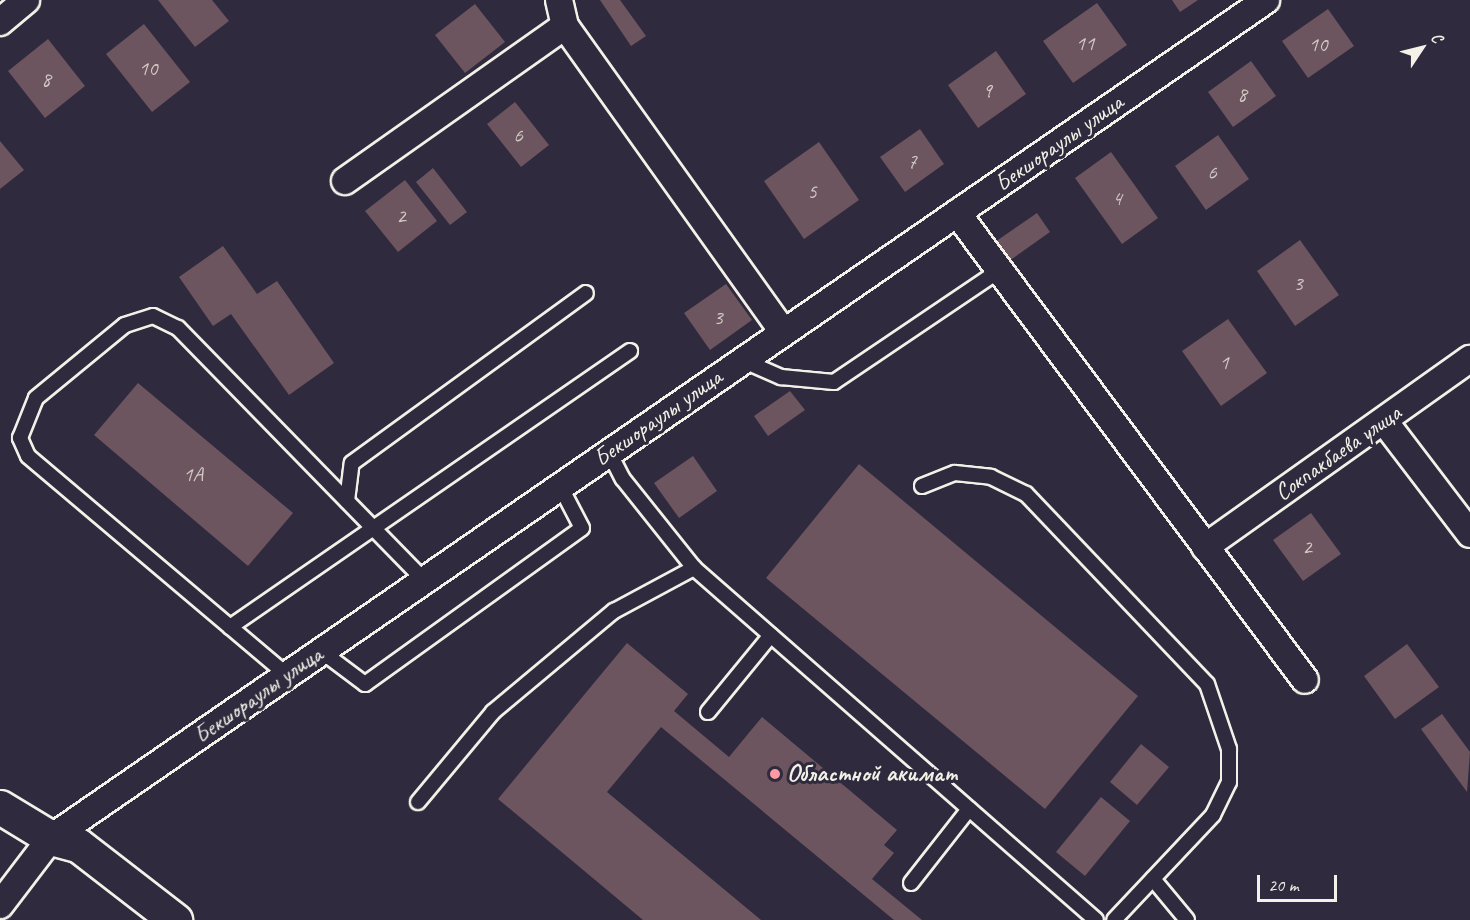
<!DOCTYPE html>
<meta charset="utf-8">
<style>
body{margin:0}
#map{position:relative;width:1470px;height:920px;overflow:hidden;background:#2f2a3d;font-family:Caveat,sans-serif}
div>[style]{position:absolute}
.building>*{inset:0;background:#6c555f}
.roads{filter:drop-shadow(2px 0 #f4f1e8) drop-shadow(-2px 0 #f4f1e8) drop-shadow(0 2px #f4f1e8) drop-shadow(0 -2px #f4f1e8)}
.service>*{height:14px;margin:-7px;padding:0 7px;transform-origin:7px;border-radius:7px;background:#2f2a3d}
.minor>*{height:26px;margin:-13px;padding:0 13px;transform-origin:13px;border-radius:13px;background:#2f2a3d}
.primary>*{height:33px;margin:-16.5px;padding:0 16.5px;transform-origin:16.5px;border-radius:16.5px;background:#2f2a3d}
.dots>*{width:16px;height:16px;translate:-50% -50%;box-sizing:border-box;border:3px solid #2f2a3d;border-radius:50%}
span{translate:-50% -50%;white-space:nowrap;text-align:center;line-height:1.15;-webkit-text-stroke:6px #2f2a3d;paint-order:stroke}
.number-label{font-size:21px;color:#d2cac6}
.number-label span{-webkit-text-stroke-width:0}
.street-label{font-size:24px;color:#f4f1e8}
.poi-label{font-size:24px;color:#f4f1e8;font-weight:700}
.left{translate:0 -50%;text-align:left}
.north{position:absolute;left:1392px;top:18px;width:60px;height:60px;-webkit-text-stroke:4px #2f2a3d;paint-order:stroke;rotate:55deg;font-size:16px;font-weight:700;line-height:24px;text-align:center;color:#f4f1e8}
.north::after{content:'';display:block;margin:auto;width:21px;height:27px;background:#f4f1e8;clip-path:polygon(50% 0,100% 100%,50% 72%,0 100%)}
.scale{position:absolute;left:1257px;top:875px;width:80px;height:27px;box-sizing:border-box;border:3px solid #f4f1e8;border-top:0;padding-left:8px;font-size:18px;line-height:21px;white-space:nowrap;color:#f4f1e8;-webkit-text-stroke:4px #2f2a3d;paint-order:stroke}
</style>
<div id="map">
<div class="building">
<i style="clip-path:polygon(158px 0,212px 0,229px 21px,195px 47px)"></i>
<i style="clip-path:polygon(600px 0,620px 0,646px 36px,631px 46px)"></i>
<i style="clip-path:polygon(1172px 0,1198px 0,1180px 12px)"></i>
<i style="clip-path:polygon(1097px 3px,1127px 45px,1073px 83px,1043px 41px)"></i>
<i style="clip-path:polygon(475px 4px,505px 42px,465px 73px,435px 35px)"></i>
<i style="clip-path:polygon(1328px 9px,1354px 46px,1308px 78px,1282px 41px)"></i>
<i style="clip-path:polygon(144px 24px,190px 82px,152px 112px,106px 54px)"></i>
<i style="clip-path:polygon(48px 39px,85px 86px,45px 118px,8px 71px)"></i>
<i style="clip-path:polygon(996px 51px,1026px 94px,978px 128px,948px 85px)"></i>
<i style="clip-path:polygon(1251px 61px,1276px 96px,1233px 127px,1208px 92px)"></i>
<i style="clip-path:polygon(515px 102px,549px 145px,521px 167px,487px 124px)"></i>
<i style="clip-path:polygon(920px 129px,944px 164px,905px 192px,880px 157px)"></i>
<i style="clip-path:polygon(1218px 135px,1249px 179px,1206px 210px,1175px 166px)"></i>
<i style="clip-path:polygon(0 141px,24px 170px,0 189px)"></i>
<i style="clip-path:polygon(819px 142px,859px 200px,804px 239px,764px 181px)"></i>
<i style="clip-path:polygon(1111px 152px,1158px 218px,1122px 244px,1075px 178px)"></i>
<i style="clip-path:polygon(433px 168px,467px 212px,450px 225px,416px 182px)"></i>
<i style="clip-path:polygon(405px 180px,437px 221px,398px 252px,365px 211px)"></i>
<i style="clip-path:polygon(1037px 213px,1050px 232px,1009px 261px,995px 242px)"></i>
<i style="clip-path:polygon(1300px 240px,1339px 295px,1295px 326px,1257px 271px)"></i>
<i style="clip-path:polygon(223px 246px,257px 294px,277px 281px,334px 363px,289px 395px,231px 314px,213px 326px,179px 277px)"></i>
<i style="clip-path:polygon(726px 284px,752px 320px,710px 350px,684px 313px)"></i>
<i style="clip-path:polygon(1228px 319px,1267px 373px,1221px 406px,1182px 351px)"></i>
<i style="clip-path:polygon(138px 383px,293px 513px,248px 566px,94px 435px)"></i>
<i style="clip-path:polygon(790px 391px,805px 410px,768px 436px,754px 416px)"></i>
<i style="clip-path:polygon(693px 456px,717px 491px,679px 518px,654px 483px)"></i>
<i style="clip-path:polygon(859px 464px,1138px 696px,1045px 809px,766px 578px)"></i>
<i style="clip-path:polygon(1311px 513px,1341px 554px,1303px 581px,1273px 540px)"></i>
<i style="clip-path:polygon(627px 643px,688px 694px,674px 711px,729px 757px,762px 717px,897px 830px,884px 845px,894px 853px,872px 879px,922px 920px,894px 920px,661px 727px,607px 792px,761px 920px,643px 920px,498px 799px)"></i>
<i style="clip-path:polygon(1407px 644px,1439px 687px,1395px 719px,1364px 676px)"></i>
<i style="clip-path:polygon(1442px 714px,1470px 752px,1467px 792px,1421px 729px)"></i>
<i style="clip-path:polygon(1141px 744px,1169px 767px,1137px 805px,1110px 782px)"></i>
<i style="clip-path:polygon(1101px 797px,1130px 821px,1085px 876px,1056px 852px)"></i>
</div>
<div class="roads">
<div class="service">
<i style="left:742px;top:360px;width:43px;rotate:23.6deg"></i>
<i style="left:781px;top:377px;width:53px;rotate:5.4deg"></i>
<i style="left:834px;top:382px;width:200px;rotate:-34deg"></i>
<i style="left:609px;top:452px;width:30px;rotate:63deg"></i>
<i style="left:623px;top:479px;width:114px;rotate:51.4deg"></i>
<i style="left:694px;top:568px;width:534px;rotate:41.21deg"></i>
<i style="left:922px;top:486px;width:35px;rotate:-22deg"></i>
<i style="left:955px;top:473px;width:36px;rotate:6deg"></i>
<i style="left:991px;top:477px;width:39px;rotate:26deg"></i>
<i style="left:1026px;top:494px;width:262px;rotate:46.4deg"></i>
<i style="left:1207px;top:684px;width:69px;rotate:71.3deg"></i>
<i style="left:1229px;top:749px;width:33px;rotate:90deg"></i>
<i style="left:1229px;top:782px;width:37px;rotate:116deg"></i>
<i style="left:1213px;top:815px;width:144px;rotate:133.3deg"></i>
<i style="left:347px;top:501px;width:38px;rotate:-83deg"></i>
<i style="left:352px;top:463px;width:289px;rotate:-36deg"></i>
<i style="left:230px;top:627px;width:486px;rotate:-34.6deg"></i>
<i style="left:321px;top:651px;width:55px;rotate:36.9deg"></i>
<i style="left:365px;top:684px;width:267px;rotate:-35.7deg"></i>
<i style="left:582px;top:528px;width:47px;rotate:-117.6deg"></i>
<i style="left:287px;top:675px;width:339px;rotate:-139.8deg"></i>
<i style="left:28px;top:456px;width:20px;rotate:-114deg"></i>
<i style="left:20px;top:438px;width:43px;rotate:-68.2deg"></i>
<i style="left:36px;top:398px;width:115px;rotate:-39.4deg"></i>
<i style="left:125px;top:325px;width:29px;rotate:-18deg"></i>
<i style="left:153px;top:316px;width:28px;rotate:26deg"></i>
<i style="left:178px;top:328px;width:352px;rotate:45.7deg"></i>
<i style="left:708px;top:712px;width:99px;rotate:-50.7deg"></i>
<i style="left:418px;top:802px;width:117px;rotate:-50.2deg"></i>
<i style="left:493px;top:712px;width:158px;rotate:-39.9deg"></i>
<i style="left:614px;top:611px;width:91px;rotate:-28.3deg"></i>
<i style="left:1153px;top:879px;width:53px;rotate:50.3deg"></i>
<i style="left:911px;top:883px;width:94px;rotate:-51.9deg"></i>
</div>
<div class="minor">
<i style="left:559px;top:0;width:27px;rotate:77deg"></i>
<i style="left:565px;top:26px;width:376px;rotate:54.5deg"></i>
<i style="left:0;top:22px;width:34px;rotate:-40deg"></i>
<i style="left:345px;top:181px;width:269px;rotate:-35.2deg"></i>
<i style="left:957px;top:213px;width:582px;rotate:53.31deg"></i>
<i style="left:1384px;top:421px;width:142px;rotate:52.7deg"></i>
<i style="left:1205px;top:547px;width:325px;rotate:-35.4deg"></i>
<i style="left:0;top:905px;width:84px;rotate:-52.7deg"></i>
<i style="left:51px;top:838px;width:1476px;rotate:-34.59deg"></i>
</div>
<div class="primary">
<i style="left:0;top:807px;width:60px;rotate:31.3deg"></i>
<i style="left:51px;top:838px;width:28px;rotate:15deg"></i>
<i style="left:78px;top:845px;width:123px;rotate:37.7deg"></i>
</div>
</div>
<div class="dots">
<i style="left:775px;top:774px;background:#ff9aa2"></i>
</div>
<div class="number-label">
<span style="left:1085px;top:43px">11</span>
<span style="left:1318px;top:44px">10</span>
<span style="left:148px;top:68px">10</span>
<span style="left:46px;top:79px">8</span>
<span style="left:987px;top:90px">9</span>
<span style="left:1242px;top:94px">8</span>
<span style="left:518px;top:135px">6</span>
<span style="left:912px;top:161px">7</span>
<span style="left:1212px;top:172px">6</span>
<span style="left:812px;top:191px">5</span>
<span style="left:1117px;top:198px">4</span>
<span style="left:401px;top:216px">2</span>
<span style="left:1298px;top:283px">3</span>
<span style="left:718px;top:317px">3</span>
<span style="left:1224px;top:362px">1</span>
<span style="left:193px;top:474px">1А</span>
<span style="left:1307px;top:547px">2</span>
</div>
<div class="street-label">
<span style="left:1059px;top:143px;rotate:-35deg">Бекшораулы улица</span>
<span style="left:658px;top:418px;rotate:-35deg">Бекшораулы улица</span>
<span style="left:1338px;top:453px;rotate:-35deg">Сокпакбаева улица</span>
<span style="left:258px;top:695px;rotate:-35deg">Бекшораулы улица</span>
</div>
<div class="poi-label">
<span class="left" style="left:787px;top:774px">Областной акимат</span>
</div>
<div class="north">С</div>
<div class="scale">20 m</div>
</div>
